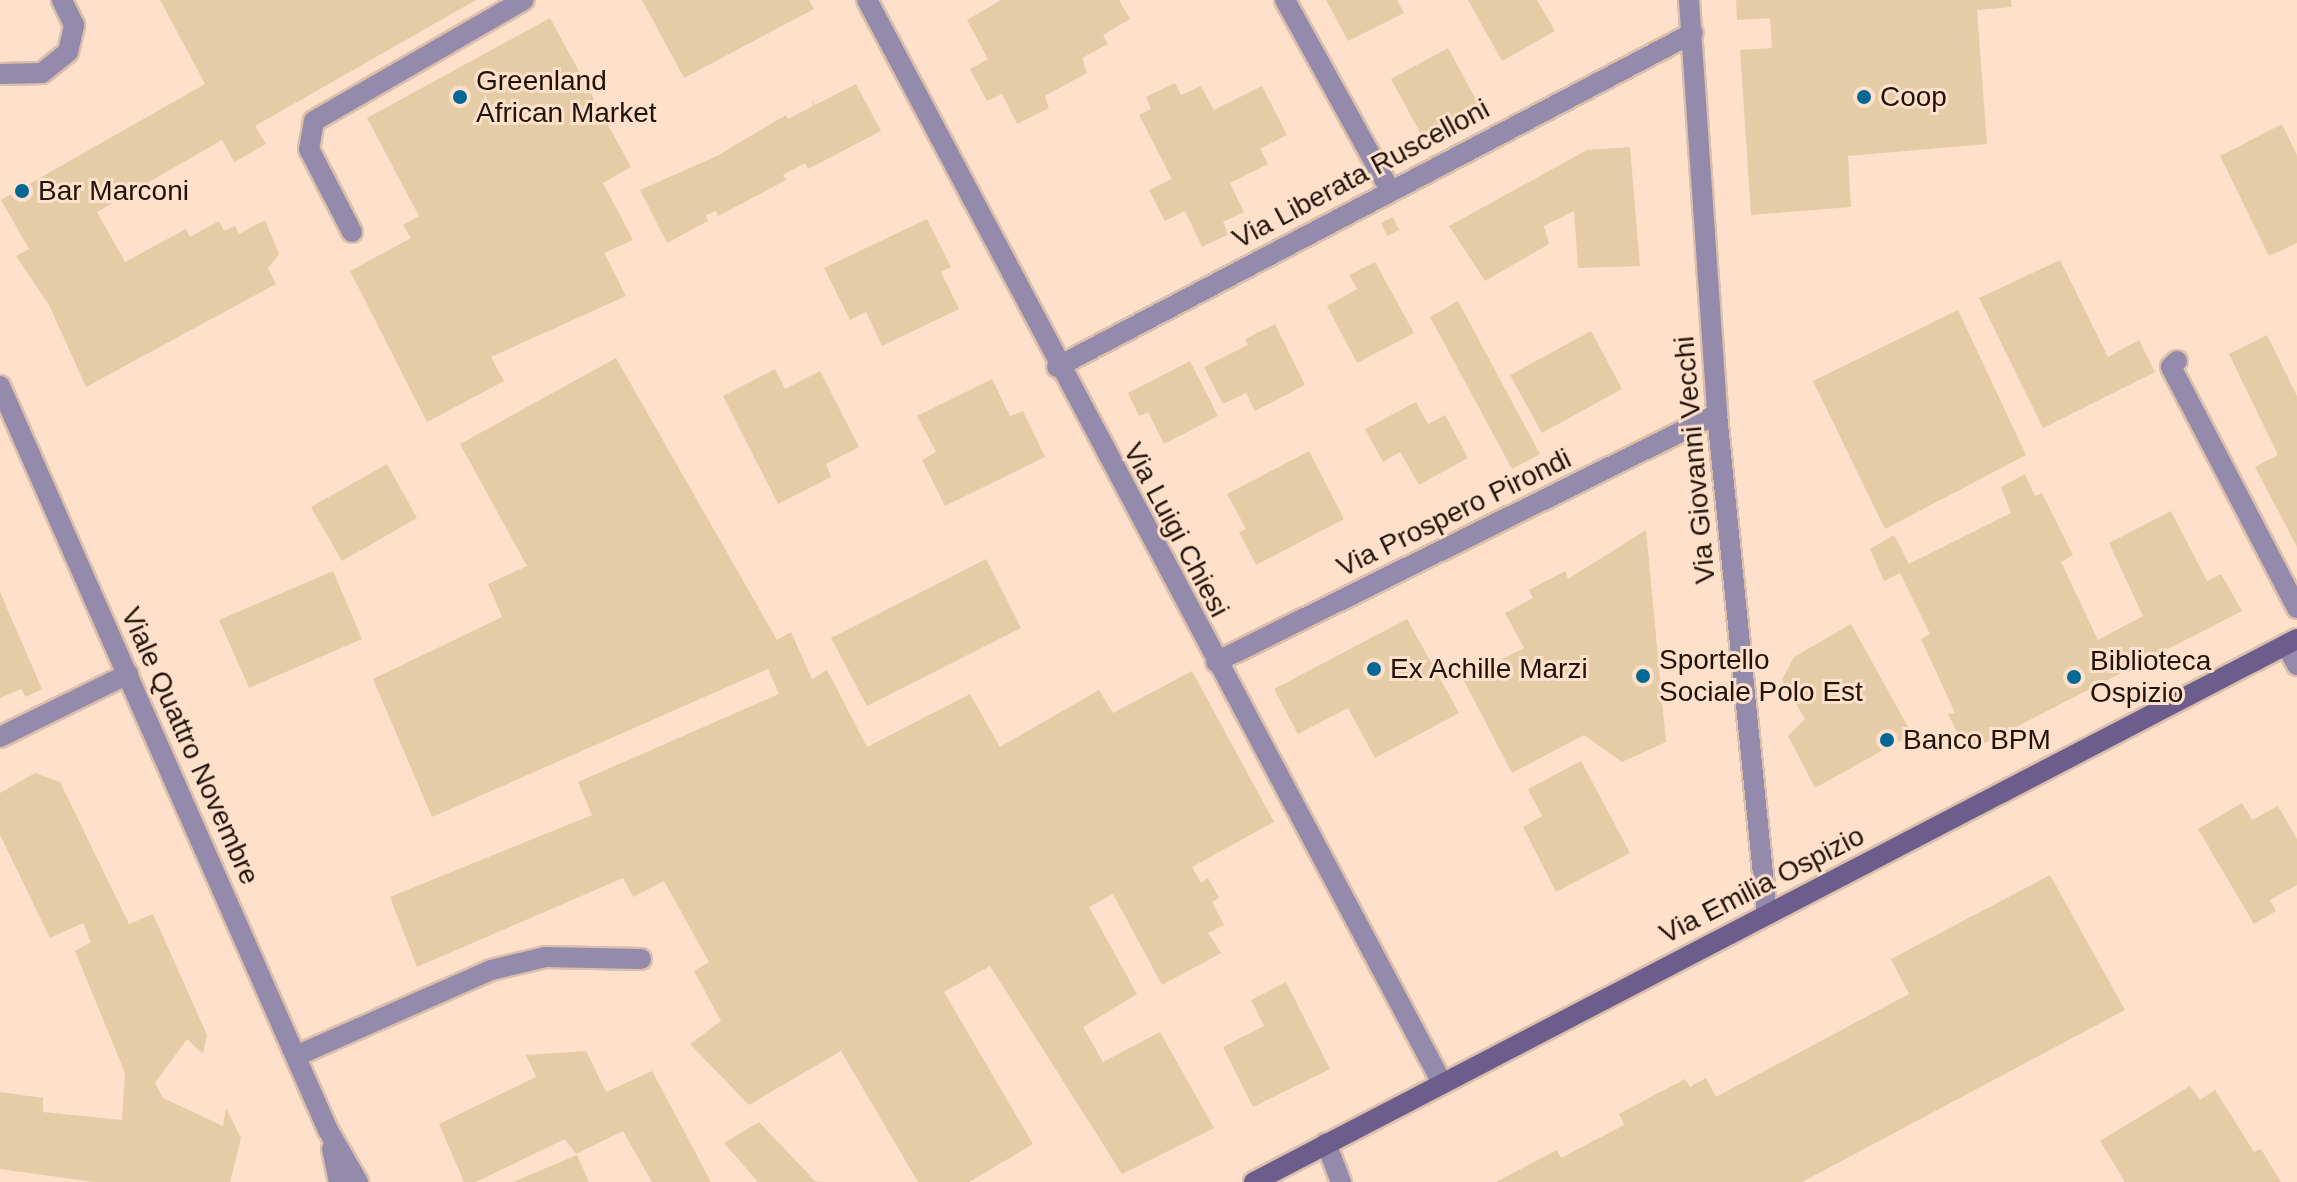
<!DOCTYPE html>
<style>
body{margin:0}
#map{position:relative;width:2297px;height:1182px;overflow:hidden;background:#ffe0ca;font-family:Helvetica,sans-serif}
div>[style]{position:absolute}
.building>*{inset:0;background:#e4cca7}
.roads{filter:drop-shadow(2px 0 #dbbfab) drop-shadow(-2px 0 #dbbfab) drop-shadow(0 2px #dbbfab) drop-shadow(0 -2px #dbbfab)}
.service>*{height:20px;margin:-10px;padding:0 10px;transform-origin:10px;border-radius:10px;background:#948aab}
.minor>*{height:20px;margin:-10px;padding:0 10px;transform-origin:10px;border-radius:10px;background:#948aab}
.secondary>*{height:20px;margin:-10px;padding:0 10px;transform-origin:10px;border-radius:10px;background:#6c5d8d}
.dots>*{width:22px;height:22px;translate:-50% -50%;box-sizing:border-box;border:4px solid #ffe0ca;border-radius:50%}
span{translate:-50% -50%;white-space:nowrap;text-align:center;line-height:1.15;-webkit-text-stroke:6px #ffe0ca;paint-order:stroke}
.poi-label{font-size:28px;color:#201309}
.left{translate:0 -50%;text-align:left}
.street-label{font-size:28px;color:#201309}
</style>
<div id="map">
<div class="building">
<i style="clip-path:polygon(160px 0,476px 0,255px 126px,266px 144px,234px 162px,222px 140px,97px 212px,125px 262px,186px 229px,190px 237px,219px 221px,224px 231px,235px 226px,239px 234px,265px 220px,279px 254px,268px 268px,276px 284px,86px 387px,49px 305px,16px 256px,29px 249px,1px 200px,205px 84px)"></i>
<i style="clip-path:polygon(642px 0,809px 0,814px 9px,684px 78px)"></i>
<i style="clip-path:polygon(1001px 0,1119px 0,1130px 19px,1103px 35px,1108px 44px,1082px 58px,1087px 73px,1045px 96px,1049px 108px,1017px 124px,1002px 94px,987px 101px,970px 69px,988px 59px,967px 20px)"></i>
<i style="clip-path:polygon(1326px 0,1397px 0,1404px 13px,1348px 41px)"></i>
<i style="clip-path:polygon(1468px 0,1537px 0,1555px 31px,1502px 61px)"></i>
<i style="clip-path:polygon(1736px 0,2011px 0,2012px 7px,1977px 10px,1987px 144px,1848px 156px,1851px 207px,1751px 215px,1740px 50px,1772px 48px,1770px 18px,1737px 20px)"></i>
<i style="clip-path:polygon(550px 18px,631px 167px,603px 183px,633px 240px,604px 253px,626px 296px,491px 357px,504px 381px,427px 422px,350px 271px,411px 238px,403px 225px,419px 216px,367px 118px)"></i>
<i style="clip-path:polygon(1448px 48px,1480px 107px,1423px 138px,1391px 79px)"></i>
<i style="clip-path:polygon(1175px 83px,1181px 95px,1201px 86px,1214px 110px,1262px 86px,1287px 135px,1260px 149px,1268px 164px,1230px 183px,1244px 212px,1223px 222px,1229px 234px,1202px 247px,1185px 211px,1165px 221px,1149px 190px,1172px 179px,1139px 115px,1151px 109px,1146px 97px)"></i>
<i style="clip-path:polygon(856px 84px,881px 131px,808px 169px,805px 163px,783px 175px,786px 180px,718px 216px,716px 211px,706px 215px,708px 221px,667px 243px,640px 190px,717px 156px,786px 115px,788px 119px,813px 106px,812px 100px,815px 105px)"></i>
<i style="clip-path:polygon(2282px 124px,2297px 155px,2297px 243px,2269px 256px,2220px 156px)"></i>
<i style="clip-path:polygon(1630px 147px,1640px 266px,1578px 268px,1574px 211px,1544px 226px,1549px 244px,1485px 281px,1449px 226px,1587px 150px)"></i>
<i style="clip-path:polygon(1393px 217px,1399px 230px,1387px 236px,1381px 223px)"></i>
<i style="clip-path:polygon(927px 219px,951px 267px,941px 272px,959px 309px,882px 346px,866px 312px,850px 320px,824px 268px)"></i>
<i style="clip-path:polygon(2060px 260px,2108px 357px,2139px 340px,2155px 372px,2043px 428px,1979px 298px)"></i>
<i style="clip-path:polygon(1375px 262px,1414px 333px,1357px 363px,1327px 306px,1357px 289px,1349px 275px)"></i>
<i style="clip-path:polygon(1458px 301px,1540px 454px,1512px 469px,1430px 317px)"></i>
<i style="clip-path:polygon(1958px 310px,2026px 455px,1885px 529px,1813px 381px)"></i>
<i style="clip-path:polygon(1275px 324px,1305px 385px,1255px 411px,1246px 393px,1223px 404px,1204px 367px,1248px 345px,1245px 339px)"></i>
<i style="clip-path:polygon(1591px 331px,1622px 389px,1542px 433px,1510px 375px)"></i>
<i style="clip-path:polygon(2267px 335px,2297px 396px,2297px 547px,2255px 467px,2278px 455px,2229px 354px)"></i>
<i style="clip-path:polygon(616px 358px,777px 640px,791px 632px,812px 679px,827px 670px,867px 747px,970px 694px,1000px 747px,1099px 690px,1113px 713px,1192px 671px,1274px 822px,1192px 867px,1201px 883px,1208px 878px,1219px 898px,1212px 902px,1224px 925px,1208px 933px,1221px 953px,1162px 985px,1113px 894px,1089px 907px,1137px 994px,1083px 1027px,1103px 1062px,1160px 1032px,1214px 1128px,1122px 1174px,990px 966px,944px 992px,1033px 1144px,969px 1182px,918px 1182px,841px 1051px,749px 1105px,690px 1044px,721px 1021px,694px 971px,709px 962px,664px 881px,633px 897px,623px 878px,417px 967px,390px 897px,592px 815px,578px 782px,779px 694px,768px 669px,432px 817px,373px 679px,502px 617px,488px 584px,527px 566px,460px 444px)"></i>
<i style="clip-path:polygon(1190px 361px,1218px 416px,1164px 444px,1148px 412px,1139px 416px,1128px 393px)"></i>
<i style="clip-path:polygon(775px 369px,785px 389px,820px 371px,859px 447px,826px 464px,831px 477px,778px 504px,723px 396px)"></i>
<i style="clip-path:polygon(992px 379px,1010px 416px,1023px 411px,1045px 457px,945px 506px,922px 460px,936px 452px,917px 416px)"></i>
<i style="clip-path:polygon(1416px 402px,1428px 424px,1445px 415px,1468px 458px,1419px 485px,1400px 452px,1383px 462px,1365px 429px)"></i>
<i style="clip-path:polygon(1309px 451px,1344px 519px,1256px 565px,1239px 532px,1246px 529px,1227px 494px)"></i>
<i style="clip-path:polygon(387px 464px,417px 518px,342px 561px,311px 507px)"></i>
<i style="clip-path:polygon(2025px 474px,2035px 496px,2042px 493px,2073px 555px,2061px 562px,2098px 640px,2143px 616px,2109px 543px,2171px 511px,2207px 581px,2221px 574px,2242px 611px,1967px 752px,1948px 714px,1955px 713px,1921px 639px,1930px 634px,1900px 573px,1884px 581px,1870px 549px,1894px 535px,1909px 564px,2011px 513px,2001px 487px)"></i>
<i style="clip-path:polygon(1646px 530px,1666px 742px,1622px 762px,1584px 735px,1512px 773px,1463px 679px,1524px 648px,1505px 613px,1533px 598px,1529px 590px,1565px 571px,1568px 579px)"></i>
<i style="clip-path:polygon(986px 559px,1021px 628px,867px 706px,831px 638px)"></i>
<i style="clip-path:polygon(333px 571px,362px 639px,249px 688px,219px 620px)"></i>
<i style="clip-path:polygon(0 592px,42px 689px,26px 697px,21px 689px,0 698px)"></i>
<i style="clip-path:polygon(1407px 619px,1459px 713px,1375px 758px,1348px 708px,1298px 734px,1274px 689px)"></i>
<i style="clip-path:polygon(1851px 624px,1912px 734px,1815px 788px,1788px 736px,1805px 719px,1782px 680px,1794px 657px)"></i>
<i style="clip-path:polygon(1581px 761px,1630px 853px,1556px 892px,1523px 827px,1542px 816px,1528px 789px)"></i>
<i style="clip-path:polygon(35px 773px,60px 782px,129px 924px,153px 914px,207px 1035px,203px 1054px,187px 1039px,155px 1083px,163px 1098px,223px 1126px,226px 1108px,241px 1138px,230px 1182px,94px 1182px,0 1169px,0 1092px,43px 1098px,43px 1112px,122px 1120px,125px 1073px,75px 951px,91px 942px,83px 923px,50px 938px,0 835px,0 793px)"></i>
<i style="clip-path:polygon(2242px 803px,2252px 820px,2278px 806px,2297px 839px,2297px 885px,2270px 900px,2276px 911px,2254px 924px,2198px 829px)"></i>
<i style="clip-path:polygon(2050px 875px,2125px 1010px,1802px 1182px,1496px 1182px,1557px 1150px,1561px 1158px,1624px 1125px,1619px 1114px,1685px 1079px,1690px 1087px,1706px 1078px,1716px 1097px,1909px 994px,1891px 959px)"></i>
<i style="clip-path:polygon(1286px 982px,1330px 1069px,1253px 1107px,1223px 1047px,1264px 1026px,1251px 1000px)"></i>
<i style="clip-path:polygon(586px 1051px,606px 1092px,652px 1071px,711px 1182px,652px 1182px,623px 1131px,576px 1154px,565px 1139px,476px 1182px,464px 1182px,439px 1124px,536px 1077px,526px 1055px)"></i>
<i style="clip-path:polygon(2190px 1086px,2200px 1100px,2215px 1090px,2254px 1152px,2261px 1149px,2281px 1182px,2125px 1182px,2100px 1141px)"></i>
<i style="clip-path:polygon(759px 1122px,815px 1181px,823px 1182px,758px 1182px,724px 1143px)"></i>
<i style="clip-path:polygon(577px 1155px,589px 1182px,513px 1182px)"></i>
</div>
<div class="roads">
<div class="service">
<i style="left:0;top:74px;width:42px;rotate:-1.4deg"></i>
<i style="left:42px;top:73px;width:33px;rotate:-39deg"></i>
<i style="left:68px;top:52px;width:28px;rotate:-77deg"></i>
<i style="left:74px;top:25px;width:28px;rotate:-116deg"></i>
<i style="left:2177px;top:361px;width:8px;rotate:135deg"></i>
<i style="left:2171px;top:367px;width:272px;rotate:62.4deg"></i>
<i style="left:296px;top:1056px;width:213px;rotate:-23.8deg"></i>
<i style="left:491px;top:970px;width:56px;rotate:-13.5deg"></i>
<i style="left:545px;top:957px;width:96px;rotate:1.2deg"></i>
</div>
<div class="minor">
<i style="left:867px;top:0;width:1226px;rotate:62.03deg"></i>
<i style="left:1285px;top:0;width:217px;rotate:61.1deg"></i>
<i style="left:1689px;top:0;width:415px;rotate:86.1deg"></i>
<i style="left:1717px;top:414px;width:502px;rotate:84.29deg"></i>
<i style="left:352px;top:232px;width:93px;rotate:-117.4deg"></i>
<i style="left:309px;top:149px;width:28px;rotate:-80deg"></i>
<i style="left:314px;top:121px;width:242px;rotate:-30deg"></i>
<i style="left:1057px;top:367px;width:718px;rotate:-27.71deg"></i>
<i style="left:0;top:386px;width:813px;rotate:66.21deg"></i>
<i style="left:328px;top:1130px;width:60px;rotate:60deg"></i>
<i style="left:2286px;top:645px;width:23px;rotate:61deg"></i>
<i style="left:1216px;top:662px;width:559px;rotate:-26.34deg"></i>
<i style="left:0;top:737px;width:143px;rotate:-26.2deg"></i>
<i style="left:1326px;top:1143px;width:42px;rotate:69deg"></i>
<i style="left:332px;top:1149px;width:34px;rotate:78deg"></i>
</div>
<div class="secondary">
<i style="left:1254px;top:1182px;width:1176px;rotate:-27.5deg"></i>
</div>
</div>
<div class="dots">
<i style="left:460px;top:97px;background:#046897"></i>
<i style="left:1864px;top:97px;background:#046897"></i>
<i style="left:22px;top:191px;background:#046897"></i>
<i style="left:1374px;top:669px;background:#046897"></i>
<i style="left:1643px;top:676px;background:#046897"></i>
<i style="left:2074px;top:677px;background:#046897"></i>
<i style="left:1887px;top:740px;background:#046897"></i>
</div>
<div class="poi-label">
<span class="left" style="left:476px;top:97px">Greenland<br>African Market</span>
<span class="left" style="left:1880px;top:97px">Coop</span>
<span class="left" style="left:38px;top:191px">Bar Marconi</span>
<span class="left" style="left:1659px;top:676px">Sportello<br>Sociale Polo Est</span>
<span class="left" style="left:2090px;top:677px">Biblioteca<br>Ospizio</span>
<span class="left" style="left:1390px;top:669px">Ex Achille Marzi</span>
<span class="left" style="left:1903px;top:740px">Banco BPM</span>
</div>
<div class="street-label">
<span style="left:1361px;top:174px;rotate:-28deg">Via Liberata Ruscelloni</span>
<span style="left:1695px;top:460px;rotate:-95deg">Via Giovanni Vecchi</span>
<span style="left:1454px;top:513px;rotate:-26deg">Via Prospero Pirondi</span>
<span style="left:1176px;top:530px;rotate:62deg">Via Luigi Chiesi</span>
<span style="left:190px;top:746px;rotate:66deg">Viale Quattro Novembre</span>
<span style="left:1762px;top:885px;rotate:-27deg">Via Emilia Ospizio</span>
</div>
</div>
